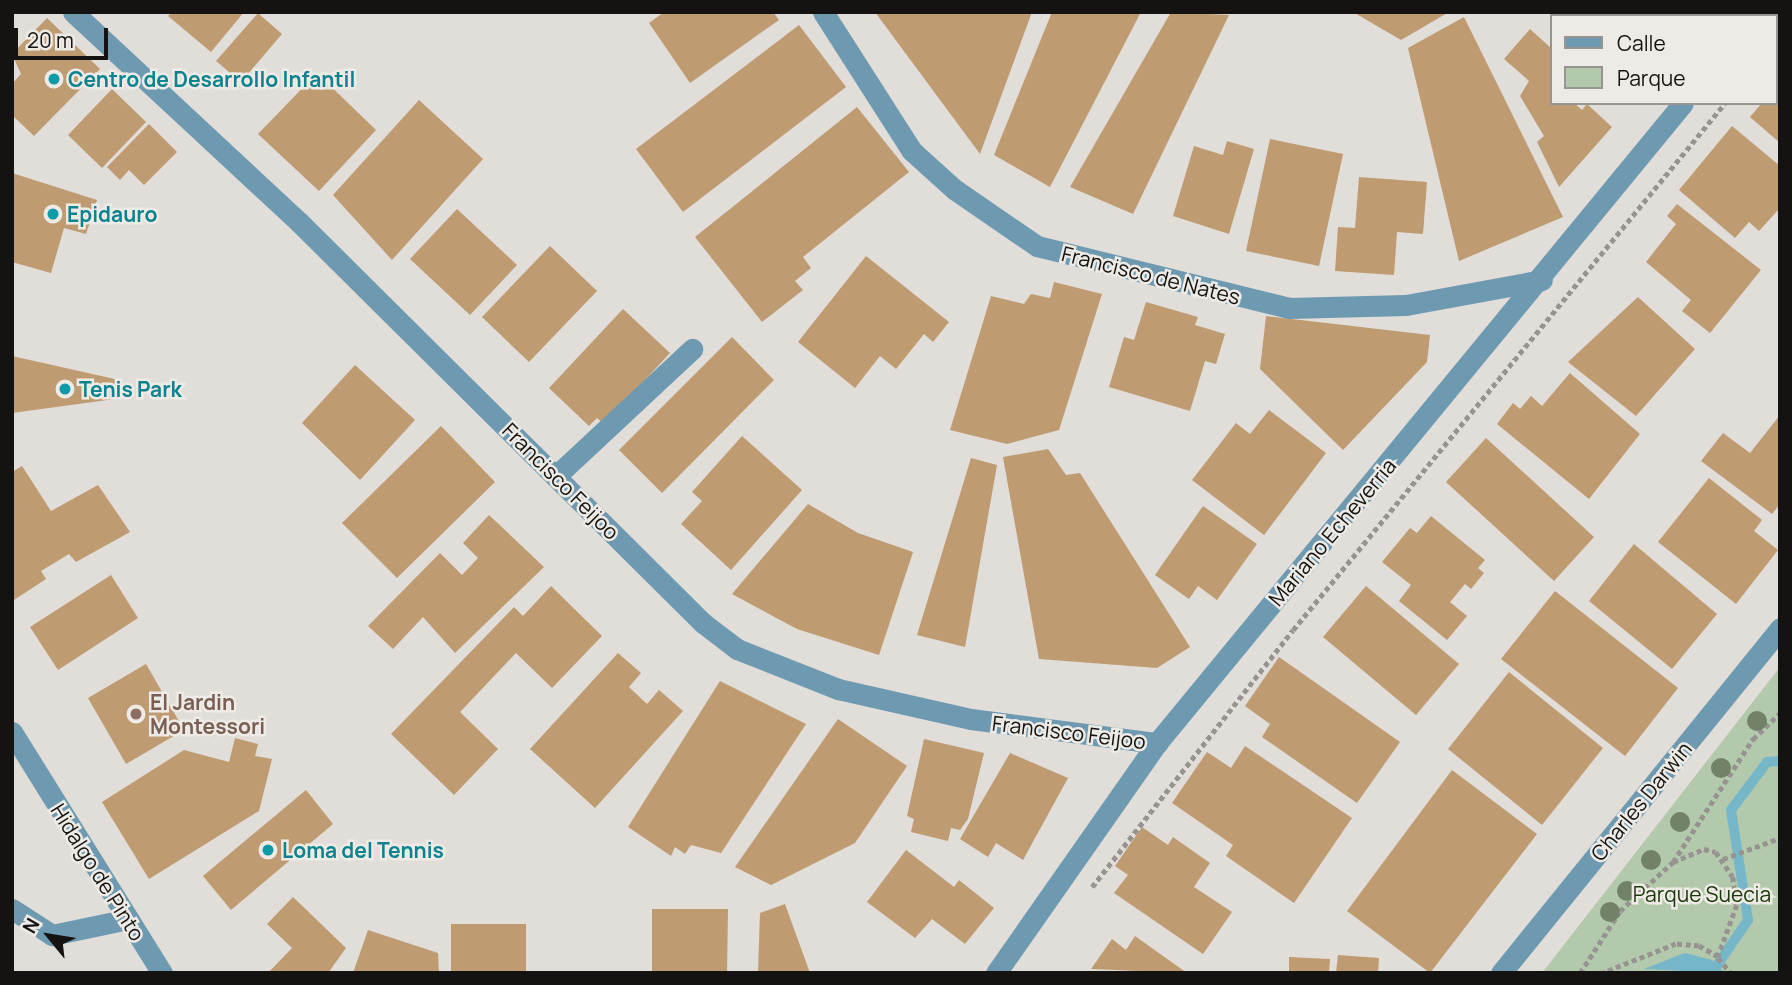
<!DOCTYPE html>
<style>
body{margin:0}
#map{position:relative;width:1792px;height:985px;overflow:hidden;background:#e1ddd9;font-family:Manrope,sans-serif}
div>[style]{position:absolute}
.green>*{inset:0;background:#b3c9ab}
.water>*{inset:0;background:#76b6c9}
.stream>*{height:10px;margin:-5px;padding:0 5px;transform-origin:5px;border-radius:5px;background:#76b6c9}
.building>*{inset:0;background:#be9b71}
.path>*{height:4.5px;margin-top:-2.25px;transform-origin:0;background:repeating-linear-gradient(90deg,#969390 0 5px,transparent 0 8.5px)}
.minor>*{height:21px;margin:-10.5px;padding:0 10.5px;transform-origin:10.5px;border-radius:10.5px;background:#6e9ab1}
.trees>*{width:20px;height:20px;margin:-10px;border-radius:50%;background:#728266}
.dots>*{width:19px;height:19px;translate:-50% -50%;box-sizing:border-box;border:4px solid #eeebe6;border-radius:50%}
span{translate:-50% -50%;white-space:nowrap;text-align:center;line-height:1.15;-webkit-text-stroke:5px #eeebe6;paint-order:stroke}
.culture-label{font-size:21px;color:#0d838f;font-weight:700}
.left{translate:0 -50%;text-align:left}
.street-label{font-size:21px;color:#151312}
.education-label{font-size:21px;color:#785e54;font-weight:700}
.park-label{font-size:21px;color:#183708}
.frame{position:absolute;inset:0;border:14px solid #151312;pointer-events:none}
.legend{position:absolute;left:1550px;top:14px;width:228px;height:91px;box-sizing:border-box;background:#eeebe6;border:2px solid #979591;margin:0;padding:9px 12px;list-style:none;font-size:21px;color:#151312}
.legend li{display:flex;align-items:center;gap:14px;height:35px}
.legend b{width:35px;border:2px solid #979591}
.north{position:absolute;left:14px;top:901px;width:70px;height:70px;-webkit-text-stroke:5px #eeebe6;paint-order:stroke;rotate:300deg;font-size:19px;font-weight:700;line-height:28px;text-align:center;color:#151312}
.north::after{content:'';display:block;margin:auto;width:24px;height:32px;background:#151312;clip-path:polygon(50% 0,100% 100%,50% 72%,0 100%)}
.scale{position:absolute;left:14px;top:28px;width:94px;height:32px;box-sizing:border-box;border:4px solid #151312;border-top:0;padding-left:9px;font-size:21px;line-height:24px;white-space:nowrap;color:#151312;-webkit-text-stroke:5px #eeebe6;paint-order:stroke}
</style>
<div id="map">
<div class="green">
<i style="clip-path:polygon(1780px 667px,1780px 973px,1542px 973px)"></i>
</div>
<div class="water">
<i style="clip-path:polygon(1685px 953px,1712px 960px,1725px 973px,1644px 969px)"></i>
</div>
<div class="stream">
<i style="left:1718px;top:964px;width:53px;rotate:-55.7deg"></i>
<i style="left:1748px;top:920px;width:111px;rotate:-98.8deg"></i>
<i style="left:1731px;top:810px;width:60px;rotate:-53.1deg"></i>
<i style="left:1767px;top:762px;width:13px;rotate:-4deg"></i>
</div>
<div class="building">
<i style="clip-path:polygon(172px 12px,244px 12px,211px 52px,168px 16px)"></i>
<i style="clip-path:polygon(664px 12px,773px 12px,779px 20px,690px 83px,649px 23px)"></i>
<i style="clip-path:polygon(875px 12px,1032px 12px,980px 154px)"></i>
<i style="clip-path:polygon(1052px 12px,1141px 12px,1050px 187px,994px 155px)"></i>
<i style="clip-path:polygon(1171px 12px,1229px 15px,1133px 214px,1070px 187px)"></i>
<i style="clip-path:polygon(1353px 12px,1449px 12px,1401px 40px)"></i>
<i style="clip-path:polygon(1590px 12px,1697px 12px,1701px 16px,1587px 16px)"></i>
<i style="clip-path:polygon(258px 13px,282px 34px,241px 82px,216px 61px)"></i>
<i style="clip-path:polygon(1464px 17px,1563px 217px,1459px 261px,1408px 48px)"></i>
<i style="clip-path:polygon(47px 18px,100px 69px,34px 136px,12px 115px,12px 84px,21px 74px,12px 54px)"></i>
<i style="clip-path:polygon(799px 25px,846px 87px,683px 212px,636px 149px)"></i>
<i style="clip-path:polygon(1530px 29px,1552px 49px,1552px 103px,1574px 103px,1582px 110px,1587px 104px,1612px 127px,1559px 187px,1537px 142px,1544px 136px,1520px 96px,1529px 81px,1504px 59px)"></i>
<i style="clip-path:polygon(317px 73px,376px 130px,319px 191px,258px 134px)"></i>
<i style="clip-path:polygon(1780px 82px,1780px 143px,1750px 117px,1762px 103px,1776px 103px)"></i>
<i style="clip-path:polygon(112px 89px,146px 122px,102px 168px,68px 135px)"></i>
<i style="clip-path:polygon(419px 100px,483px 159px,392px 260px,333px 195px)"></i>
<i style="clip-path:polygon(857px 107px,909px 172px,803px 257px,811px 268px,795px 281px,803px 290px,762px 322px,695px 237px)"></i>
<i style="clip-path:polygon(149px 124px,177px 152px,144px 185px,129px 170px,120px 180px,107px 167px)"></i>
<i style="clip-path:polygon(1732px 126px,1780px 166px,1780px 208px,1759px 231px,1749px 222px,1735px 238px,1679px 190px)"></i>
<i style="clip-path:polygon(1270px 139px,1343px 154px,1319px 266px,1246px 251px)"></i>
<i style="clip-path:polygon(1227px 141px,1254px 149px,1229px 234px,1173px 216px,1194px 146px,1223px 155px)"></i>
<i style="clip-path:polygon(12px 173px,97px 200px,86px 234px,64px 228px,51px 273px,12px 262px)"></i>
<i style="clip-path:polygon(1359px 177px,1427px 182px,1423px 234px,1397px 232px,1394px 275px,1335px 271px,1338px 227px,1355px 228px)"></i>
<i style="clip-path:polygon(1677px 204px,1761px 270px,1710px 333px,1682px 311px,1691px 300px,1646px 262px,1676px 224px,1667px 216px)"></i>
<i style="clip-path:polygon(457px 209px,517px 265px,470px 315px,410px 259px)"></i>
<i style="clip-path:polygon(550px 246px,597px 291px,529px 362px,482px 317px)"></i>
<i style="clip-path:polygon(866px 256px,949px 322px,933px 342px,924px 334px,896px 369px,880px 356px,855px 388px,798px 342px)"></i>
<i style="clip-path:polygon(1054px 282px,1102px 294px,1059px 430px,1007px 444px,950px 430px,991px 296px,1024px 304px,1031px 294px,1050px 298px)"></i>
<i style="clip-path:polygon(1638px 297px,1695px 349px,1636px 416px,1568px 362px)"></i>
<i style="clip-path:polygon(1146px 302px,1198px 317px,1195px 325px,1225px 334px,1216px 364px,1205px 361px,1190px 411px,1109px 387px,1124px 337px,1134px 340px)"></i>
<i style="clip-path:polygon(623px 309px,670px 353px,604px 424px,597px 418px,589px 426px,549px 388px)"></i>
<i style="clip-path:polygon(1266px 316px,1430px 335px,1427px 362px,1343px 450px,1260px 369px)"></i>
<i style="clip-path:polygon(732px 337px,774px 380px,662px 493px,619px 450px)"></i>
<i style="clip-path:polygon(12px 356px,119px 380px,115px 399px,12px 413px)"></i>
<i style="clip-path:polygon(355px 365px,415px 420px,360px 480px,302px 423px)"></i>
<i style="clip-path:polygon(1570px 373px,1640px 434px,1589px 499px,1497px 424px,1513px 403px,1520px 409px,1531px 396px,1542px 406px)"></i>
<i style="clip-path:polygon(1269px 410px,1326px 453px,1264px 535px,1192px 480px,1236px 423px,1250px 434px)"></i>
<i style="clip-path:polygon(1780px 415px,1780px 504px,1772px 514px,1701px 461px,1723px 433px,1750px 453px)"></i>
<i style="clip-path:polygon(441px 426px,495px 482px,397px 578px,342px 523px)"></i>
<i style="clip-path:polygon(742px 436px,802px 490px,731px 570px,681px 524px,702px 501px,692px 492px)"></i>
<i style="clip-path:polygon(1486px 438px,1594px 537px,1554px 581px,1446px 482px)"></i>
<i style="clip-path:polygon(1048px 449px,1066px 475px,1080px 473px,1190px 647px,1157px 668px,1039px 659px,1003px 457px)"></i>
<i style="clip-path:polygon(971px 458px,997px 465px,965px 647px,917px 635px)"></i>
<i style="clip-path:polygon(22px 466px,51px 511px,98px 485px,130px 532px,76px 562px,69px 554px,41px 571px,46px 579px,14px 600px,12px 472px)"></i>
<i style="clip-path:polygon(1709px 478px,1762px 520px,1754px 531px,1778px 550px,1736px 604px,1658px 542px)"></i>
<i style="clip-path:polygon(808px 504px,858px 533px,913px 552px,879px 655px,797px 629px,732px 594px)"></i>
<i style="clip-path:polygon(1203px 506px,1257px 544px,1217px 600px,1198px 586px,1189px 599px,1155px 575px)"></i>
<i style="clip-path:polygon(489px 515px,544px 567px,455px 653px,423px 617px,393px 649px,368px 626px,440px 553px,462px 575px,478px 558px,463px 543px)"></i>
<i style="clip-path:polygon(1431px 516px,1485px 560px,1478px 568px,1484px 573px,1471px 589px,1465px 584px,1450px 602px,1467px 616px,1447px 640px,1399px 601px,1411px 585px,1382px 562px,1410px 528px,1417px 533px)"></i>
<i style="clip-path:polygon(1634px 544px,1717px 614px,1672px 669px,1589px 601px)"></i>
<i style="clip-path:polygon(111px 575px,138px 618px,58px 670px,30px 627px)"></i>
<i style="clip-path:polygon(551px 586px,602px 636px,552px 688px,516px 653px,460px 712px,498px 749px,454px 795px,391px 734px,514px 607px,523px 616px)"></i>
<i style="clip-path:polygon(1366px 586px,1459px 664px,1416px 715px,1323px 637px)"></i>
<i style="clip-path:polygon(1555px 591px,1678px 688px,1625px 756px,1501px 659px)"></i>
<i style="clip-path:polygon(618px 653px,641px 673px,629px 687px,647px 704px,659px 690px,683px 711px,595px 808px,530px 749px)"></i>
<i style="clip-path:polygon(1279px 657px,1400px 742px,1357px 803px,1262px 737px,1270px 724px,1245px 706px)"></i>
<i style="clip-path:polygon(146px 664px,184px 730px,126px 764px,88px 698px)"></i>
<i style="clip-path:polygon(1509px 672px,1603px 748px,1542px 825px,1448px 749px)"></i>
<i style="clip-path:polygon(720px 681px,806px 724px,721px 853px,691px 845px,685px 854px,675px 847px,671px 856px,628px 827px)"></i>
<i style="clip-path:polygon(838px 719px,907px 766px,855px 843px,771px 885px,735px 867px)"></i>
<i style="clip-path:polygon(235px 738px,258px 744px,255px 756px,272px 759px,259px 811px,149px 879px,102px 802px,184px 750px,229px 762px)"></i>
<i style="clip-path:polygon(924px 739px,984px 753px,968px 819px,960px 830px,951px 828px,948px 841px,911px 832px,914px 819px,907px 816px)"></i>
<i style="clip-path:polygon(1245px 746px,1352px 818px,1294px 903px,1226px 856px,1233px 845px,1172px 803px,1207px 752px,1231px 768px)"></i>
<i style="clip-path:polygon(1010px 753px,1068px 778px,1023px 860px,996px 843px,988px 857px,960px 839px)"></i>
<i style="clip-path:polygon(1452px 770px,1537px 834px,1430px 973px,1347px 911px)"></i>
<i style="clip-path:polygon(306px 790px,333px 824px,231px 910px,203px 876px)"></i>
<i style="clip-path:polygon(1142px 827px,1168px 845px,1173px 837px,1210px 863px,1194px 887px,1232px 912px,1203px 954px,1114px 893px,1128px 875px,1115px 866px)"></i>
<i style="clip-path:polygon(906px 850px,954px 887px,959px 880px,994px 908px,965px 944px,932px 919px,915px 938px,867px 902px)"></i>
<i style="clip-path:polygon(293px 897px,346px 948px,328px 973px,268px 973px,292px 948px,267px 924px)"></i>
<i style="clip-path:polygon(785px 904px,810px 973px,758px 973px,760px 913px)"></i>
<i style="clip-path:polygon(652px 909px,728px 909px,727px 973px,652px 973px)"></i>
<i style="clip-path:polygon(451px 924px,526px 924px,526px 973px,451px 973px)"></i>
<i style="clip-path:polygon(368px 930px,438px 953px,439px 973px,353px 973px)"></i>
<i style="clip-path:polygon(1135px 936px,1187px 973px,1091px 969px,1112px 939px,1126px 950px)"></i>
<i style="clip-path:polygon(1338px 955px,1379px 958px,1378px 973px,1336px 973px)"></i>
<i style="clip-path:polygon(1289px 957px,1330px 959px,1329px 973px,1289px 973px)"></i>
</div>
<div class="path">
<i style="left:1776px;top:41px;width:6px;rotate:-45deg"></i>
<i style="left:1723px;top:859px;width:61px;rotate:-20.2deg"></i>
<i style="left:1673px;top:862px;width:147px;rotate:-57deg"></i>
<i style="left:1753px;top:739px;width:37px;rotate:-44deg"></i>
<i style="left:1092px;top:887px;width:326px;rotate:-52deg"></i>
<i style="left:1293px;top:630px;width:681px;rotate:-50.66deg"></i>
<i style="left:1718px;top:958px;width:20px;rotate:49deg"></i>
<i style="left:1580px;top:973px;width:74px;rotate:-57.2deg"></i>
<i style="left:1620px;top:911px;width:72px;rotate:-42.8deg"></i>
<i style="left:1673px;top:862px;width:34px;rotate:-23deg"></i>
<i style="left:1704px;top:849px;width:12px;rotate:14deg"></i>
<i style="left:1716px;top:852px;width:30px;rotate:56deg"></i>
<i style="left:1733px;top:877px;width:28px;rotate:82deg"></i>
<i style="left:1737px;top:905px;width:55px;rotate:110.1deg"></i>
<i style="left:1718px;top:957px;width:22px;rotate:-150deg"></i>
<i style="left:1699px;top:946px;width:23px;rotate:-175deg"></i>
<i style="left:1676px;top:944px;width:79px;rotate:158.3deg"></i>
</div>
<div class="minor">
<i style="left:73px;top:12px;width:309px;rotate:42.9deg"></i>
<i style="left:299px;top:222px;width:569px;rotate:44.79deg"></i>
<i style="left:703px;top:623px;width:43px;rotate:37.4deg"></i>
<i style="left:737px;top:649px;width:109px;rotate:21.6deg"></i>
<i style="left:838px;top:689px;width:136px;rotate:12.7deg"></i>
<i style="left:971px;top:719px;width:188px;rotate:7.4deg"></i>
<i style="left:823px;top:12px;width:165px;rotate:57.4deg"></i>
<i style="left:912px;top:151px;width:57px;rotate:42.1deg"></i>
<i style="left:954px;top:189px;width:101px;rotate:34.5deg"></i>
<i style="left:1037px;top:246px;width:260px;rotate:13.8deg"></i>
<i style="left:1289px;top:308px;width:117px;rotate:-1.5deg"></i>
<i style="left:1406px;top:305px;width:138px;rotate:-10.4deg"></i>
<i style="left:1753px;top:16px;width:4px;rotate:-63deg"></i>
<i style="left:557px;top:475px;width:185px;rotate:-43deg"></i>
<i style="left:12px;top:732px;width:284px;rotate:58.1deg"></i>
<i style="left:12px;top:909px;width:48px;rotate:33deg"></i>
<i style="left:52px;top:935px;width:78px;rotate:-11.9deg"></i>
<i style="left:996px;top:973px;width:281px;rotate:-55deg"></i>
<i style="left:1157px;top:743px;width:828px;rotate:-50.58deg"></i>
<i style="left:1501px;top:973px;width:444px;rotate:-51deg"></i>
</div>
<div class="trees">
<i style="left:1757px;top:721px"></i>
<i style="left:1721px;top:768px"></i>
<i style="left:1680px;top:822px"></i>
<i style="left:1651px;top:860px"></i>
<i style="left:1627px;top:891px"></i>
<i style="left:1610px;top:912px"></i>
</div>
<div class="dots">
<i style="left:54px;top:79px;background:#0f9aa8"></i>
<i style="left:53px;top:214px;background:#0f9aa8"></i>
<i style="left:65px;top:389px;background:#0f9aa8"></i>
<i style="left:136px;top:714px;background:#8d6e63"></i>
<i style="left:268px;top:850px;background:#0f9aa8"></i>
</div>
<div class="culture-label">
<span class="left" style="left:68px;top:79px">Centro de Desarrollo Infantil</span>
<span class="left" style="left:67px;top:214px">Epidauro</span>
<span class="left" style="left:79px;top:389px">Tenis Park</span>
<span class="left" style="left:282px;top:850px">Loma del Tennis</span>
</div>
<div class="street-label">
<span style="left:1151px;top:275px;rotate:14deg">Francisco de Nates</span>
<span style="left:561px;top:481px;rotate:45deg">Francisco Feijoo</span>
<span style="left:1332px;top:532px;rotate:-50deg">Mariano Echeverria</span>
<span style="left:1069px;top:732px;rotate:7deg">Francisco Feijoo</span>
<span style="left:1641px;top:801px;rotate:-51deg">Charles Darwin</span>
<span style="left:98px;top:872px;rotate:58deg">Hidalgo de Pinto</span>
</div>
<div class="education-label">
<span class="left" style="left:150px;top:714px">El Jardin<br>Montessori</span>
</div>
<div class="park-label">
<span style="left:1702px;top:894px">Parque Suecia</span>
</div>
<div class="frame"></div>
<ul class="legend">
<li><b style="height:9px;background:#6e9ab1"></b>Calle</li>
<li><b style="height:19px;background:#b3c9ab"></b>Parque</li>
</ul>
<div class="north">N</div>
<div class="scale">20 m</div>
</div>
